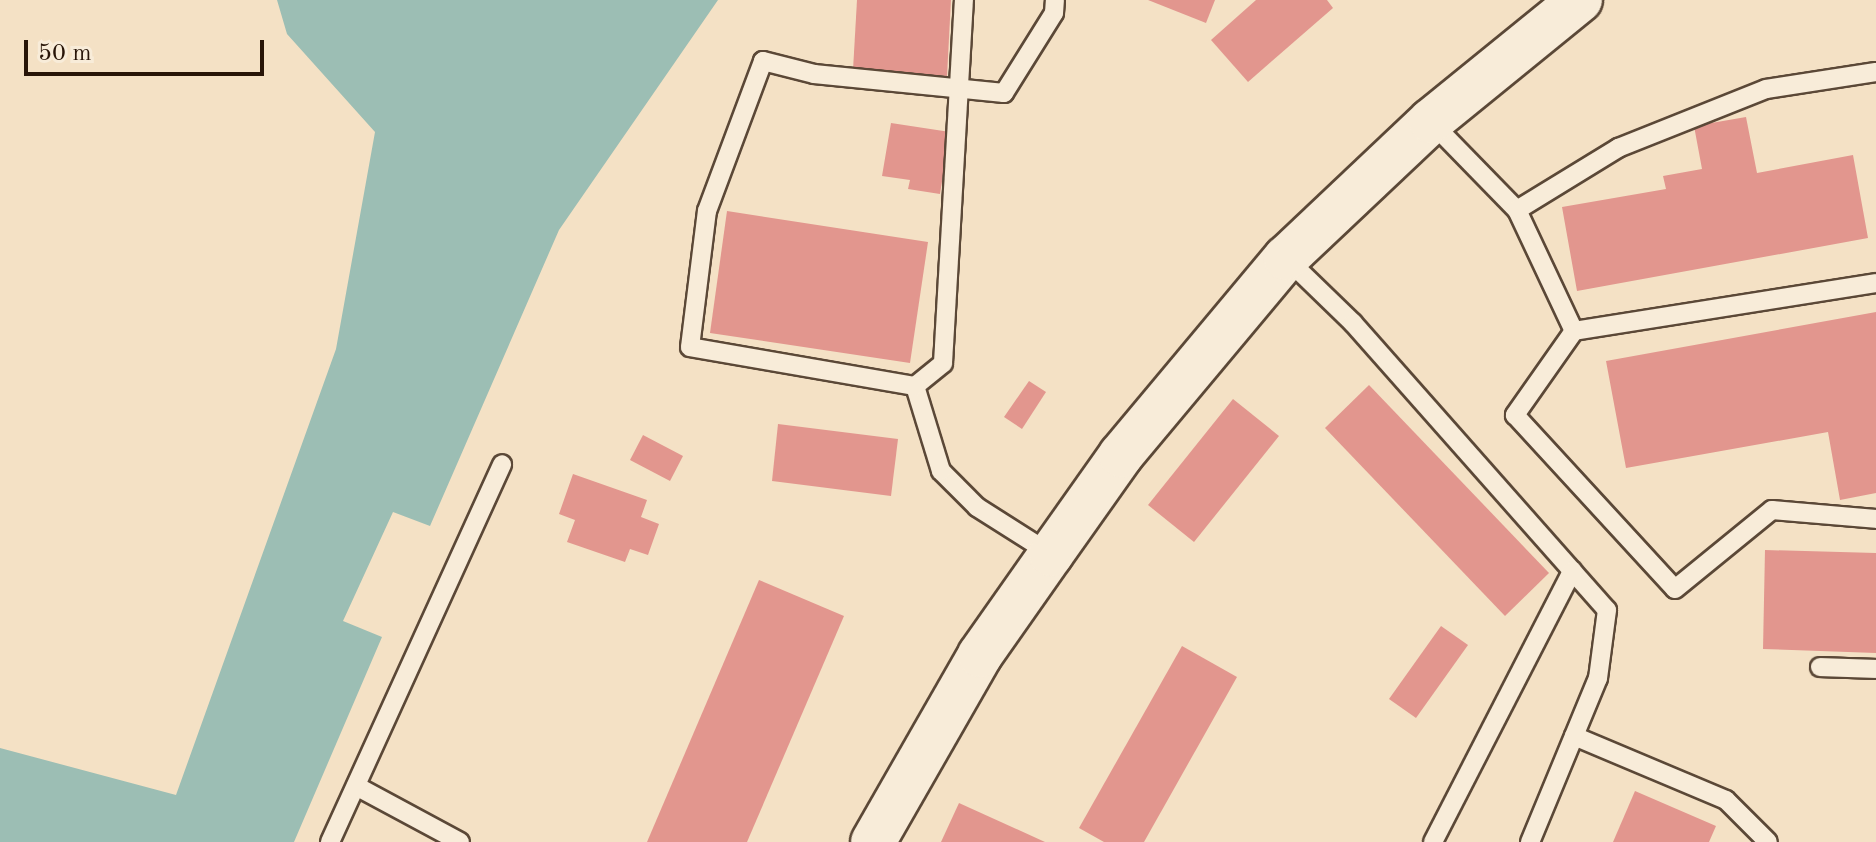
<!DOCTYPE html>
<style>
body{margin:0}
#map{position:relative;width:1876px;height:842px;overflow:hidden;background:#f4e1c5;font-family:"Old Standard TT",serif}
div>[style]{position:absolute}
.water>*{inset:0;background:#9cbeb4}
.building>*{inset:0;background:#e2968e}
.roads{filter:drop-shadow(2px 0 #5b4837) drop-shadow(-2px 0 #5b4837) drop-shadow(0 2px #5b4837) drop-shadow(0 -2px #5b4837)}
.lane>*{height:18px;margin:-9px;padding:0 9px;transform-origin:9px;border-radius:9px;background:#f8ecd9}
.secondary>*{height:44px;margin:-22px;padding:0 22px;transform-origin:22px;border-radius:22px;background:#f8ecd9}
span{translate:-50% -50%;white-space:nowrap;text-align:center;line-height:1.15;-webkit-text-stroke:6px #f8ecd9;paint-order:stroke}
.scale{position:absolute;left:24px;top:40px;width:240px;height:36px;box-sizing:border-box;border:4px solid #281508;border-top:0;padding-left:10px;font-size:24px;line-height:28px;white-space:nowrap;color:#281508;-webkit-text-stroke:6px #f8ecd9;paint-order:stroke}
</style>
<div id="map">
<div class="water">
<i style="clip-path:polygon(277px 0,718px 0,559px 230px,430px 526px,393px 512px,343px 621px,382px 637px,294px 842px,0 842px,0 748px,176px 795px,336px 349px,375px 132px,287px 34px)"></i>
</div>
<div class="building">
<i style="clip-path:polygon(857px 0,951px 0,947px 76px,853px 70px)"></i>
<i style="clip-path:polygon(1148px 0,1215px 0,1206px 23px)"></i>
<i style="clip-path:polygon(1256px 0,1327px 0,1333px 8px,1248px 82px,1211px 40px)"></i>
<i style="clip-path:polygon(1746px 117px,1757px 173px,1853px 155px,1868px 238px,1577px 291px,1562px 207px,1666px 189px,1663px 176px,1702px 169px,1694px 126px)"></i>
<i style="clip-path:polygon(891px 123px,950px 132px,940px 194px,908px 189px,910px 180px,882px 176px)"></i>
<i style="clip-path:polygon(727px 211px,928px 242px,910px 363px,710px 333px)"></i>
<i style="clip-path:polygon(1876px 312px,1876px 493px,1840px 500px,1828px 432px,1626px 468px,1606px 361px)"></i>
<i style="clip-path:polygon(1029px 381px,1046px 392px,1022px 429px,1004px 417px)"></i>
<i style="clip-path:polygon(1369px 385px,1549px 573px,1505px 616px,1325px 428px)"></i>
<i style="clip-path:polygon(1233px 399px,1279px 436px,1194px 542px,1148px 505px)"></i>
<i style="clip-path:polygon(778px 424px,898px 439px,891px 496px,772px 481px)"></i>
<i style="clip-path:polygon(643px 435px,683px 456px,670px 481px,630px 460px)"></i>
<i style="clip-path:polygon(573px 474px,647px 500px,641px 517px,659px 524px,648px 555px,630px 549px,625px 562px,567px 542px,575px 520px,559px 514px)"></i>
<i style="clip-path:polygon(1765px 550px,1876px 553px,1876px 653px,1763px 649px)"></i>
<i style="clip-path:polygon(759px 580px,844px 616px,747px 842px,647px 842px)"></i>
<i style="clip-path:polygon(1441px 626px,1468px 645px,1416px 718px,1389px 699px)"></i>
<i style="clip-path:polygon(1182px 646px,1237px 677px,1144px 842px,1104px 842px,1079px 828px)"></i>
<i style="clip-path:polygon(1635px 791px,1716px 826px,1709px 842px,1613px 842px)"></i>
<i style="clip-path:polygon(959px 803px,1045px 842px,941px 842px)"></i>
</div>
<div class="roads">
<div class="lane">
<i style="left:1431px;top:122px;width:123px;rotate:45.7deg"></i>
<i style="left:1517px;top:210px;width:134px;rotate:64.8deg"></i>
<i style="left:1517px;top:210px;width:119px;rotate:-31.5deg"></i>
<i style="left:1618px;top:148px;width:159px;rotate:-21.7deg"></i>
<i style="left:1766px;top:89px;width:111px;rotate:-8.8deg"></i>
<i style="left:1286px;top:258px;width:93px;rotate:44.1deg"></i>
<i style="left:1353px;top:323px;width:383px;rotate:48.5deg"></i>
<i style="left:1607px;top:610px;width:69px;rotate:97.5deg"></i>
<i style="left:1598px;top:678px;width:178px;rotate:112.5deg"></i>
<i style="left:1876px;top:283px;width:306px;rotate:171deg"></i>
<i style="left:1574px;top:331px;width:103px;rotate:125.1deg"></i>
<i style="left:1515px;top:415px;width:236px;rotate:47.4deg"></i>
<i style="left:1675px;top:589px;width:125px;rotate:-39.2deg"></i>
<i style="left:1772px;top:510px;width:104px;rotate:4.9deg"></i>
<i style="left:915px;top:386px;width:36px;rotate:-39deg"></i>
<i style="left:943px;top:363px;width:364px;rotate:-86.7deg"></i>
<i style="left:1051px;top:554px;width:88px;rotate:-147.6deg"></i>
<i style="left:977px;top:507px;width:51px;rotate:-135deg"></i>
<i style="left:941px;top:471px;width:89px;rotate:-107deg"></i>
<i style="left:915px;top:386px;width:228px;rotate:-170.2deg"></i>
<i style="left:690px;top:347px;width:137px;rotate:-82.9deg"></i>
<i style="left:707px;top:211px;width:160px;rotate:-69.5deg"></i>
<i style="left:763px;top:61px;width:53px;rotate:14.3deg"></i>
<i style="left:814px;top:74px;width:191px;rotate:5.7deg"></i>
<i style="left:1004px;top:93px;width:94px;rotate:-58deg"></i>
<i style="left:1054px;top:13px;width:13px;rotate:-86deg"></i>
<i style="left:1820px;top:667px;width:56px;rotate:2deg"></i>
<i style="left:1574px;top:736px;width:165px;rotate:22.8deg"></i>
<i style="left:1726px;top:800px;width:59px;rotate:45deg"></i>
<i style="left:356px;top:786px;width:118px;rotate:28.3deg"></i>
<i style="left:330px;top:842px;width:415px;rotate:-65.5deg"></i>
<i style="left:1433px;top:842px;width:305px;rotate:-62.8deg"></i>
</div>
<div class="secondary">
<i style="left:873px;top:842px;width:215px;rotate:-60.2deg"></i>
<i style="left:980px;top:655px;width:123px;rotate:-54.9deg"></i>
<i style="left:1051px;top:554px;width:121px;rotate:-54.7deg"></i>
<i style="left:1121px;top:455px;width:257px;rotate:-50.1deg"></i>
<i style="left:1286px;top:258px;width:199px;rotate:-43.4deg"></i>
<i style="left:1431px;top:121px;width:192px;rotate:-39.1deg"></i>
</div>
</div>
<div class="scale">50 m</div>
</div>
